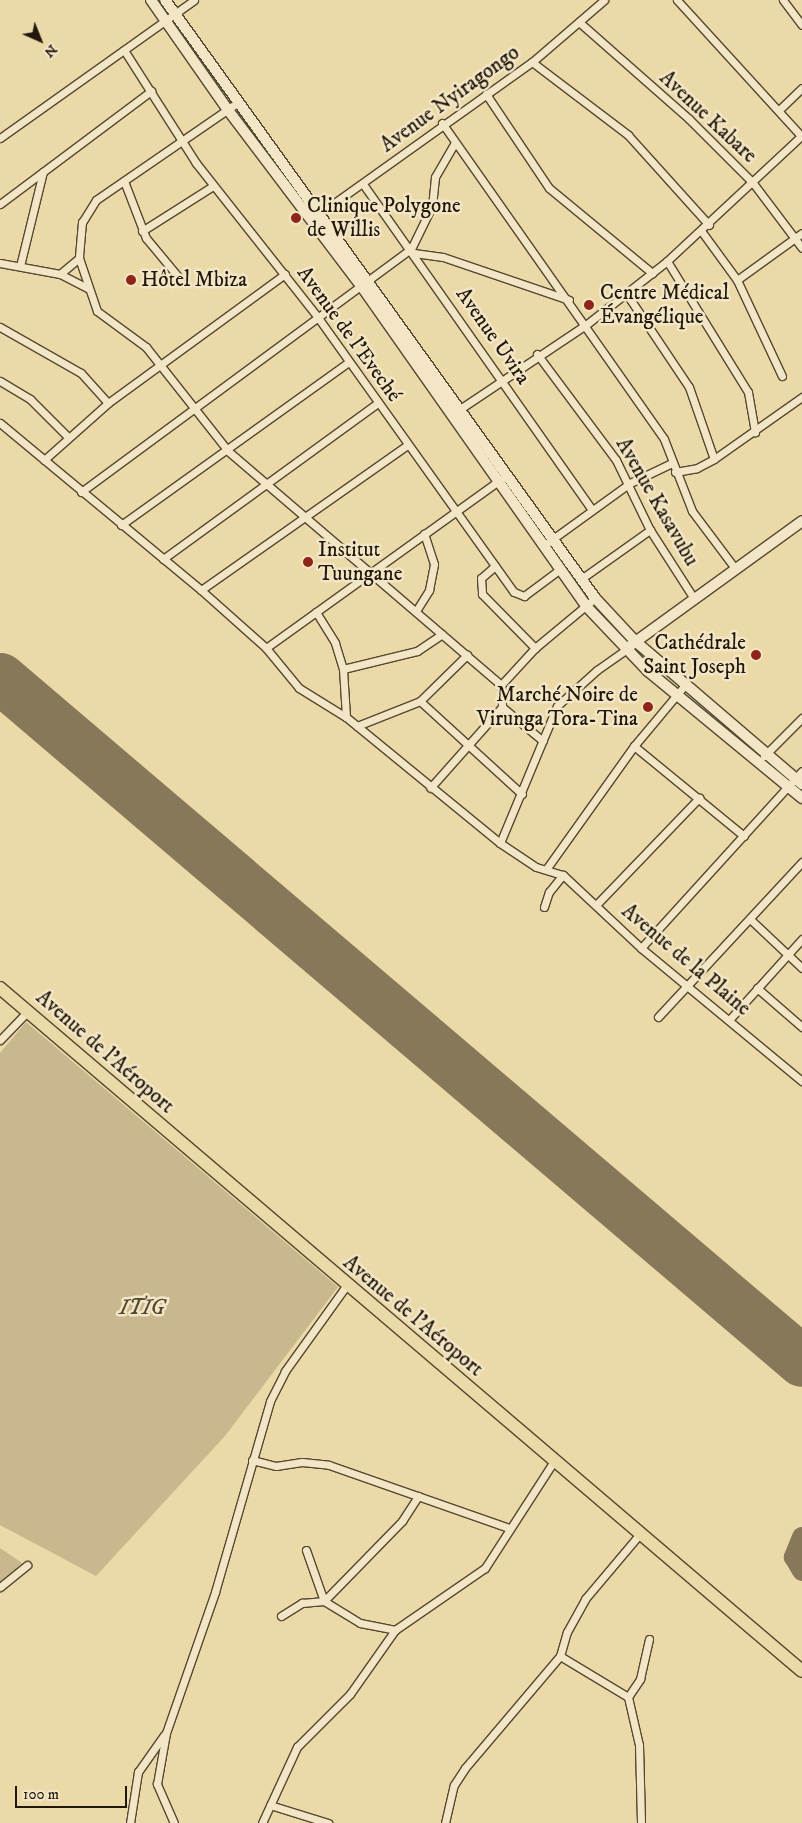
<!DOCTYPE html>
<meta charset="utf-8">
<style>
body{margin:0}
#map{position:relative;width:802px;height:1823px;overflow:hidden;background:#ebd9a8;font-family:"IM FELL DW Pica",serif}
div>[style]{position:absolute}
.green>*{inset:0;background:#c9b88d}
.taxiway>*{height:20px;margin:-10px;padding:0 10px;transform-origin:10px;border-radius:10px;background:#867859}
.runway>*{height:51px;margin:-25.5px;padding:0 25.5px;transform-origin:25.5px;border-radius:25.5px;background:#867859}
.roads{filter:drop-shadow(1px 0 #544832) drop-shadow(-1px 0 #544832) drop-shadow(0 1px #544832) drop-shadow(0 -1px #544832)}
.street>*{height:7px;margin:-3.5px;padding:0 3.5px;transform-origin:3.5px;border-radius:3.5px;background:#f2e6c6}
.secondary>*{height:10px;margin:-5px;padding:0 5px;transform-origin:5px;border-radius:5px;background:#f2e6c6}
.highway>*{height:12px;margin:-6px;padding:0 6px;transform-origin:6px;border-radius:6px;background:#ebd9a8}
.dots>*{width:14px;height:14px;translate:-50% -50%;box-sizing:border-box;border:2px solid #f2e6c6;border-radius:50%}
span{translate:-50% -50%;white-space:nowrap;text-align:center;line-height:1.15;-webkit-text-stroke:5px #f2e6c6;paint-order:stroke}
.street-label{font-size:21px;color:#21170a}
.poi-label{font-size:21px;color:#21170a}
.left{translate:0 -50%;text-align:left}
.right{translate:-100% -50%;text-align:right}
.park-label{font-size:21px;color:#534731;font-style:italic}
.north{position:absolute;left:15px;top:15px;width:50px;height:50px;-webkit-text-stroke:4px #f2e6c6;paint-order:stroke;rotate:136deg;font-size:14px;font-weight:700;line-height:20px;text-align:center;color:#21170a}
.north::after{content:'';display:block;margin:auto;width:18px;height:22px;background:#21170a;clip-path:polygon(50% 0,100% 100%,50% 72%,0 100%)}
.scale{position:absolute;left:15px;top:1786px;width:112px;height:22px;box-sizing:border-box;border:2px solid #21170a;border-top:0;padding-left:6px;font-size:15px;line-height:18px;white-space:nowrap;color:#21170a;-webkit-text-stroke:4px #f2e6c6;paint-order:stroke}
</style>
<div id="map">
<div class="green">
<i style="clip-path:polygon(26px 1022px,338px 1287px,225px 1436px,96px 1576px,0 1525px,0 1053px)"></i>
<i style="clip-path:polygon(0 1548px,22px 1563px,0 1583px)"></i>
</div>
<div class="taxiway">
<i style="left:802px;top:1537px;width:22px;rotate:112deg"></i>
<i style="left:794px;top:1557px;width:16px;rotate:60deg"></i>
</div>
<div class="runway">
<i style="left:0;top:678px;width:1053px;rotate:40.42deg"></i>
</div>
<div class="roads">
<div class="street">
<i style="left:677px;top:0;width:185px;rotate:47.6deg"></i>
<i style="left:783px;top:0;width:31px;rotate:53deg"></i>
<i style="left:579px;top:22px;width:147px;rotate:41.4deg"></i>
<i style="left:689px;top:119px;width:91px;rotate:45deg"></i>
<i style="left:753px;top:183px;width:81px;rotate:53deg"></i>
<i style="left:124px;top:50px;width:134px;rotate:57.5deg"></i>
<i style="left:196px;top:163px;width:199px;rotate:51.7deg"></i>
<i style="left:319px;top:319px;width:335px;rotate:54.5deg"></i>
<i style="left:514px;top:592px;width:11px;rotate:22deg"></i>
<i style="left:524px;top:596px;width:44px;rotate:-36.6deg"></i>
<i style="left:532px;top:62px;width:121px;rotate:37.2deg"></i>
<i style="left:628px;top:135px;width:121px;rotate:48deg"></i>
<i style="left:486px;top:94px;width:113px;rotate:56.2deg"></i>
<i style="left:549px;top:188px;width:134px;rotate:39.5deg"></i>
<i style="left:237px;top:103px;width:171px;rotate:145.5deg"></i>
<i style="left:96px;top:200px;width:26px;rotate:122deg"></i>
<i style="left:82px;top:222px;width:36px;rotate:95deg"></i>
<i style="left:79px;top:258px;width:56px;rotate:71.2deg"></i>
<i style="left:97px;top:311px;width:61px;rotate:36.3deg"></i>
<i style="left:146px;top:347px;width:132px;rotate:51.7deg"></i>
<i style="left:228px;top:451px;width:360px;rotate:40.6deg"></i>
<i style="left:501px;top:685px;width:22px;rotate:87deg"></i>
<i style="left:502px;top:707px;width:108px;rotate:131.6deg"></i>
<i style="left:780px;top:109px;width:30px;rotate:-44deg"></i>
<i style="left:442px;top:123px;width:386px;rotate:54.9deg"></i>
<i style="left:664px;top:439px;width:77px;rotate:68.7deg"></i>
<i style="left:692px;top:511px;width:70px;rotate:53.1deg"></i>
<i style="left:0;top:138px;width:238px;rotate:-35.4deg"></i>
<i style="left:124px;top:181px;width:61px;rotate:68.9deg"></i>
<i style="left:146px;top:238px;width:53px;rotate:50.3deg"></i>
<i style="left:363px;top:184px;width:398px;rotate:54.9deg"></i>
<i style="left:0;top:204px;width:189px;rotate:-36.8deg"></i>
<i style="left:316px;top:216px;width:265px;rotate:-35.5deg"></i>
<i style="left:532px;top:62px;width:95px;rotate:-40.7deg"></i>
<i style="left:142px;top:231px;width:84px;rotate:-32.4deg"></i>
<i style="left:702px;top:232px;width:59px;rotate:53.9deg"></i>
<i style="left:737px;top:280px;width:106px;rotate:64.9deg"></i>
<i style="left:414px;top:253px;width:29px;rotate:8deg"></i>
<i style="left:443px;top:257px;width:133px;rotate:18.8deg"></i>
<i style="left:667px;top:261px;width:154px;rotate:58.3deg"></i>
<i style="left:748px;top:392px;width:41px;rotate:80.1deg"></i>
<i style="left:0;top:263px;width:61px;rotate:10.4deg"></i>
<i style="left:60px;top:274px;width:31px;rotate:27deg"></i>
<i style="left:20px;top:266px;width:97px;rotate:-76.3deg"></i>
<i style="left:60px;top:274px;width:25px;rotate:-40deg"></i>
<i style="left:737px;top:280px;width:80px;rotate:-35.9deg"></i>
<i style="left:626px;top:293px;width:113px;rotate:56.2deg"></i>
<i style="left:689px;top:387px;width:76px;rotate:70.9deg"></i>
<i style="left:0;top:327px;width:93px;rotate:29.6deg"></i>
<i style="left:81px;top:373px;width:40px;rotate:48deg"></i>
<i style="left:537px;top:354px;width:132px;rotate:53.3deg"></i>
<i style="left:616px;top:460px;width:78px;rotate:64.1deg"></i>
<i style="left:650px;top:530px;width:80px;rotate:57.3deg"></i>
<i style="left:0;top:381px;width:35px;rotate:31deg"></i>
<i style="left:30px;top:399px;width:52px;rotate:45deg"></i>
<i style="left:457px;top:411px;width:156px;rotate:-33.8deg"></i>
<i style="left:587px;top:324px;width:102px;rotate:-38.2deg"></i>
<i style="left:667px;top:261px;width:183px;rotate:-43deg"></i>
<i style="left:0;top:423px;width:261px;rotate:39.7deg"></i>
<i style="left:201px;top:590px;width:87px;rotate:41.7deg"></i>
<i style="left:266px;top:648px;width:52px;rotate:50.5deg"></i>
<i style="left:299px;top:688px;width:55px;rotate:31.7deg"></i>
<i style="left:346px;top:717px;width:199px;rotate:39.3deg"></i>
<i style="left:500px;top:843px;width:43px;rotate:33.7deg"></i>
<i style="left:536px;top:867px;width:28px;rotate:17deg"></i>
<i style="left:563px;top:875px;width:107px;rotate:43.1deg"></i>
<i style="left:641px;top:948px;width:209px;rotate:39.6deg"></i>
<i style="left:44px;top:460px;width:86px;rotate:-41.7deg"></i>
<i style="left:108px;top:403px;width:219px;rotate:-36.1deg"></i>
<i style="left:675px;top:472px;width:22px;rotate:-10deg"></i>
<i style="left:697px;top:468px;width:19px;rotate:-28deg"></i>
<i style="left:714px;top:459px;width:108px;rotate:-35.2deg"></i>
<i style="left:81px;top:492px;width:410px;rotate:-36.4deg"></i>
<i style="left:411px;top:249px;width:48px;rotate:-64deg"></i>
<i style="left:432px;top:206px;width:29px;rotate:-84deg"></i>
<i style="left:435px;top:177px;width:39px;rotate:-60deg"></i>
<i style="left:121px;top:525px;width:280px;rotate:-35.6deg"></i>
<i style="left:543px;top:546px;width:107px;rotate:-35.9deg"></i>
<i style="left:630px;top:483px;width:47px;rotate:-25.5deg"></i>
<i style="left:163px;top:559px;width:266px;rotate:-36deg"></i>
<i style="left:495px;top:566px;width:18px;rotate:139deg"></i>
<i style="left:481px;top:578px;width:16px;rotate:86deg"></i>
<i style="left:482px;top:594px;width:76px;rotate:45.5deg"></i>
<i style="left:581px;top:579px;width:85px;rotate:-35.4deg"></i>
<i style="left:201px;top:590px;width:252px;rotate:-35.1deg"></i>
<i style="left:416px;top:611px;width:25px;rotate:-58deg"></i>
<i style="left:429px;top:590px;width:26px;rotate:-79deg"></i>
<i style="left:434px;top:564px;width:32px;rotate:-108deg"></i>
<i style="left:316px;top:612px;width:36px;rotate:58deg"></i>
<i style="left:335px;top:643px;width:27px;rotate:73deg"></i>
<i style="left:343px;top:669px;width:48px;rotate:86.4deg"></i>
<i style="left:266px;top:648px;width:289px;rotate:-35.7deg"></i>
<i style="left:343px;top:669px;width:76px;rotate:-13.7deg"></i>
<i style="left:417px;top:651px;width:30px;rotate:-34deg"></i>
<i style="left:501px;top:685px;width:50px;rotate:-47.4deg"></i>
<i style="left:535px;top:648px;width:78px;rotate:-39.8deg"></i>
<i style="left:420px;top:701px;width:138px;rotate:42.4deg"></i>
<i style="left:502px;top:707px;width:53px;rotate:39.7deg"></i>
<i style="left:357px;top:726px;width:68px;rotate:-21.6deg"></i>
<i style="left:420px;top:701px;width:66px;rotate:-44.4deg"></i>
<i style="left:634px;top:746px;width:142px;rotate:39.3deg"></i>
<i style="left:764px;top:756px;width:54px;rotate:-45deg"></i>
<i style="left:500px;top:843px;width:148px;rotate:-67.4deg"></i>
<i style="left:557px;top:706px;width:54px;rotate:-42deg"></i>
<i style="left:597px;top:670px;width:35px;rotate:-35deg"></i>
<i style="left:547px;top:868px;width:150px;rotate:-54.5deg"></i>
<i style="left:634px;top:746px;width:80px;rotate:-50.1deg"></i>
<i style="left:596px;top:905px;width:149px;rotate:-46.1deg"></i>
<i style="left:544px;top:907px;width:16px;rotate:-72deg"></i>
<i style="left:549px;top:892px;width:22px;rotate:-51deg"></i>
<i style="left:751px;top:920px;width:70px;rotate:43.3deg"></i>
<i style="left:641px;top:948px;width:239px;rotate:-47.7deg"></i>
<i style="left:757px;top:988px;width:60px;rotate:40.9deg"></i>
<i style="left:658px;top:1017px;width:212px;rotate:-47.1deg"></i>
<i style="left:729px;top:1020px;width:109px;rotate:-48deg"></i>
<i style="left:0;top:1040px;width:40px;rotate:-46deg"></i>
<i style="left:252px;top:1460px;width:25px;rotate:14deg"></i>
<i style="left:276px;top:1466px;width:26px;rotate:-9deg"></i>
<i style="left:302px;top:1462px;width:27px;rotate:6deg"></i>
<i style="left:329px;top:1465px;width:191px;rotate:19.3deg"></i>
<i style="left:306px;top:1550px;width:54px;rotate:70.6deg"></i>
<i style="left:324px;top:1601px;width:42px;rotate:31.4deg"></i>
<i style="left:360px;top:1623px;width:36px;rotate:11deg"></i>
<i style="left:0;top:1587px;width:35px;rotate:-39deg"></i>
<i style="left:281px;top:1616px;width:25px;rotate:-32deg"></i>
<i style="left:302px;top:1603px;width:22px;rotate:-5deg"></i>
<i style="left:324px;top:1601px;width:112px;rotate:-45.7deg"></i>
<i style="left:402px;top:1521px;width:30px;rotate:-57deg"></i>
<i style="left:560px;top:1656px;width:79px;rotate:31.1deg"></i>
<i style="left:628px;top:1697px;width:49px;rotate:77.1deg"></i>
<i style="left:639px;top:1745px;width:78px;rotate:88.5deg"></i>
<i style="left:628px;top:1697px;width:22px;rotate:-56deg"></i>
<i style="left:640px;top:1679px;width:41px;rotate:-77.3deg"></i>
<i style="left:270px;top:1805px;width:61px;rotate:17.2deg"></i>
<i style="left:130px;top:1823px;width:52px;rotate:-81.1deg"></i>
<i style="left:138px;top:1772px;width:45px;rotate:-54.9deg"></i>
<i style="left:174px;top:1823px;width:43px;rotate:-113.6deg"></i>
<i style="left:157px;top:1784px;width:52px;rotate:-80deg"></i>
<i style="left:166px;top:1733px;width:149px;rotate:-70.8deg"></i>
<i style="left:215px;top:1592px;width:199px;rotate:-73.9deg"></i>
<i style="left:270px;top:1401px;width:34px;rotate:-63deg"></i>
<i style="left:285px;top:1371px;width:105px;rotate:-54.3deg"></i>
<i style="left:262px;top:1823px;width:84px;rotate:-65.3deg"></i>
<i style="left:297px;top:1747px;width:75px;rotate:-45deg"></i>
<i style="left:350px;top:1694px;width:78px;rotate:-54.9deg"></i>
<i style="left:395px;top:1630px;width:109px;rotate:-34.6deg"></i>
<i style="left:485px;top:1568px;width:127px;rotate:-57.2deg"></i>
<i style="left:445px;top:1823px;width:39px;rotate:-77deg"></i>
<i style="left:454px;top:1785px;width:20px;rotate:-57deg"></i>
<i style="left:465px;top:1768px;width:147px;rotate:-49.7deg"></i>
<i style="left:560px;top:1656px;width:25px;rotate:-74deg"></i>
<i style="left:567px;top:1632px;width:38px;rotate:-61deg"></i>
<i style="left:585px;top:1599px;width:84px;rotate:-49.8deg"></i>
</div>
<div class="secondary">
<i style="left:151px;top:0;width:134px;rotate:55deg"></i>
<i style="left:228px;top:110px;width:222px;rotate:52.9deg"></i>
<i style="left:362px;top:287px;width:390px;rotate:54.9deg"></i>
<i style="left:586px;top:606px;width:90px;rotate:46.4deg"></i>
<i style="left:648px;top:671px;width:200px;rotate:39.5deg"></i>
<i style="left:165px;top:0;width:737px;rotate:54.28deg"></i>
<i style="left:595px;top:598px;width:59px;rotate:47.1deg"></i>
<i style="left:635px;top:641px;width:220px;rotate:40.6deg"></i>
<i style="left:631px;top:645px;width:211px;rotate:-35.9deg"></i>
</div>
<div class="highway">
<i style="left:0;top:988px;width:1053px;rotate:40.42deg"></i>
</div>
</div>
<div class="dots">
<i style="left:296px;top:218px;background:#8f2418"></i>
<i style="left:131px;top:280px;background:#8f2418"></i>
<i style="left:589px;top:305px;background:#8f2418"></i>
<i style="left:308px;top:562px;background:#8f2418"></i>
<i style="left:756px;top:655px;background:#8f2418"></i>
<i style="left:648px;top:707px;background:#8f2418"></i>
</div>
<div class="street-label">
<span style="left:450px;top:99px;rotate:-36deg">Avenue Nyiragongo</span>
<span style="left:708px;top:117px;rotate:43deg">Avenue Kabare</span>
<span style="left:349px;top:334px;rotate:54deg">Avenue de l'Eveché</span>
<span style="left:493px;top:336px;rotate:55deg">Avenue Uvira</span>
<span style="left:657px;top:502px;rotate:60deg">Avenue Kasavubu</span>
<span style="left:686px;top:960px;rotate:40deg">Avenue de la Plaine</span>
<span style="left:105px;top:1052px;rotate:41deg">Avenue de l'Aéroport</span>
<span style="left:413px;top:1316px;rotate:40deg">Avenue de l'Aéroport</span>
</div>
<div class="poi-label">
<span class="left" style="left:307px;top:218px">Clinique Polygone<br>de Willis</span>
<span class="left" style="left:141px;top:280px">Hôtel Mbiza</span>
<span class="left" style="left:600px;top:305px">Centre Médical<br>Évangélique</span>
<span class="left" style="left:318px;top:562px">Institut<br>Tuungane</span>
<span class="right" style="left:746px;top:655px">Cathédrale<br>Saint Joseph</span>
<span class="right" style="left:638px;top:707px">Marché Noire de<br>Virunga Tora-Tina</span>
</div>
<div class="park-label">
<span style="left:142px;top:1308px">ITIG</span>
</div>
<div class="north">N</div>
<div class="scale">100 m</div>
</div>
